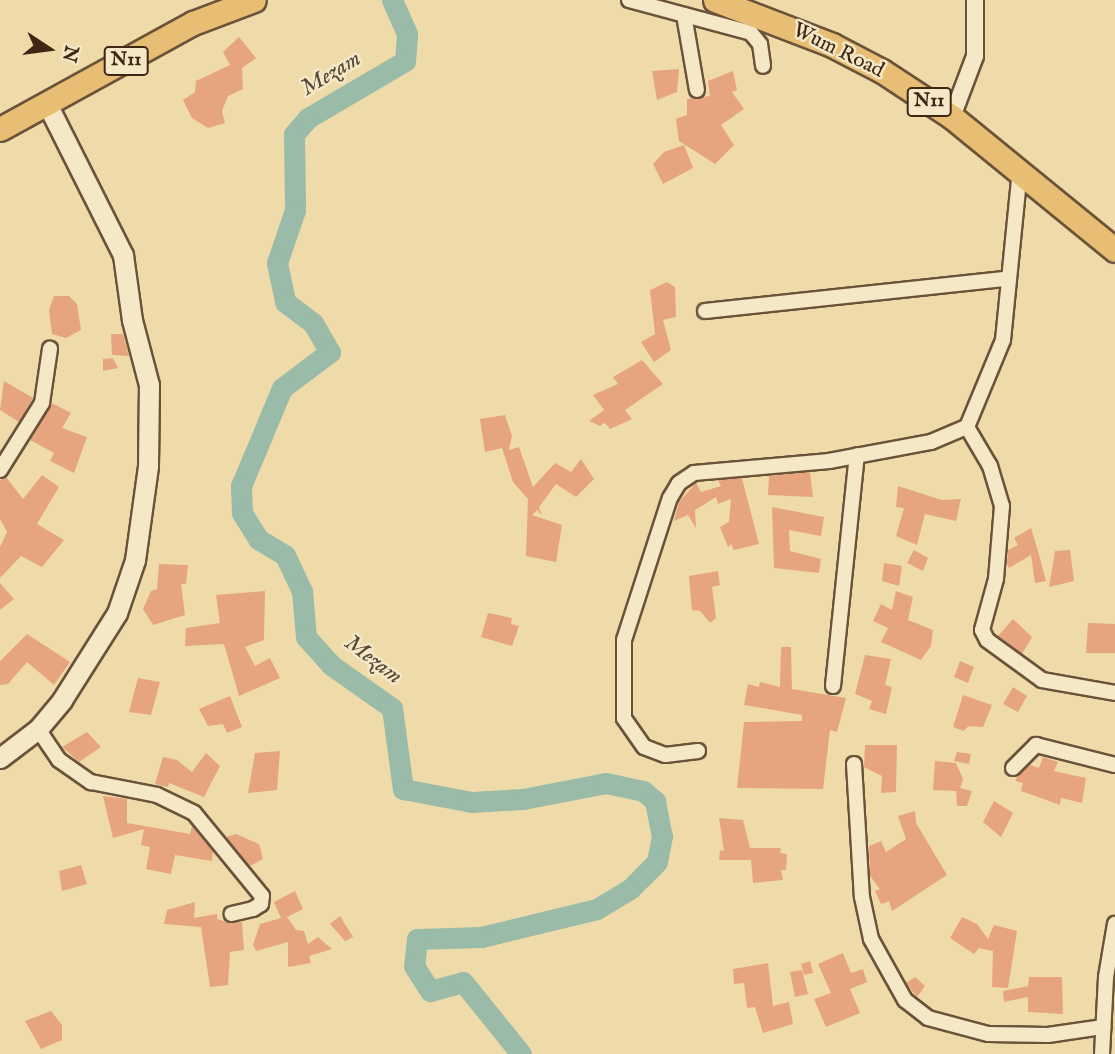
<!DOCTYPE html>
<style>
body{margin:0}
#map{position:relative;width:1115px;height:1054px;overflow:hidden;background:#efdba9;font-family:"IM FELL English",serif}
div>[style]{position:absolute}
.river>*{height:21px;margin:-10.5px;padding:0 10.5px;transform-origin:10.5px;border-radius:10.5px;background:#9abba7}
.building>*{inset:0;background:#e7a57f}
.roads{filter:drop-shadow(2px 0 #6b533a) drop-shadow(-2px 0 #6b533a) drop-shadow(0 2px #6b533a) drop-shadow(0 -2px #6b533a)}
.minor>*{height:14px;margin:-7px;padding:0 7px;transform-origin:7px;border-radius:7px;background:#f5e8c7}
.tertiary>*{height:16px;margin:-8px;padding:0 8px;transform-origin:8px;border-radius:8px;background:#f5e8c7}
.secondary>*{height:19px;margin:-9.5px;padding:0 9.5px;transform-origin:9.5px;border-radius:9.5px;background:#f5e8c7}
.trunk>*{height:23px;margin:-11.5px;padding:0 11.5px;transform-origin:11.5px;border-radius:11.5px;background:#e8be74}
span{translate:-50% -50%;white-space:nowrap;text-align:center;line-height:1.15;-webkit-text-stroke:5px #f5e8c7;paint-order:stroke}
.shield-label span{padding:2px 5px;background:#f5e8c7;border:2px solid;border-radius:5px;-webkit-text-stroke-width:0}
.shield-label{font-size:19px;color:#3f2615;font-weight:700}
.street-label{font-size:21px;color:#3f2615}
.water-label{font-size:23px;color:#564b3a;font-style:italic}
.north{position:absolute;left:14px;top:14px;width:70px;height:70px;-webkit-text-stroke:5px #f5e8c7;paint-order:stroke;rotate:103deg;font-size:19px;font-weight:700;line-height:28px;text-align:center;color:#3f2615}
.north::after{content:'';display:block;margin:auto;width:24px;height:32px;background:#3f2615;clip-path:polygon(50% 0,100% 100%,50% 72%,0 100%)}
</style>
<div id="map">
<div class="river">
<i style="left:392px;top:0;width:37px;rotate:66deg"></i>
<i style="left:407px;top:34px;width:27px;rotate:94deg"></i>
<i style="left:405px;top:61px;width:113px;rotate:149.6deg"></i>
<i style="left:308px;top:118px;width:21px;rotate:131deg"></i>
<i style="left:294px;top:134px;width:76px;rotate:89.2deg"></i>
<i style="left:295px;top:210px;width:56px;rotate:108.8deg"></i>
<i style="left:277px;top:263px;width:40px;rotate:78deg"></i>
<i style="left:285px;top:302px;width:35px;rotate:37deg"></i>
<i style="left:313px;top:323px;width:34px;rotate:60deg"></i>
<i style="left:330px;top:352px;width:60px;rotate:143.1deg"></i>
<i style="left:282px;top:388px;width:106px;rotate:112.7deg"></i>
<i style="left:241px;top:486px;width:27px;rotate:88deg"></i>
<i style="left:242px;top:513px;width:31px;rotate:58deg"></i>
<i style="left:258px;top:539px;width:31px;rotate:31deg"></i>
<i style="left:285px;top:555px;width:40px;rotate:65deg"></i>
<i style="left:302px;top:591px;width:46px;rotate:85deg"></i>
<i style="left:306px;top:637px;width:38px;rotate:48deg"></i>
<i style="left:331px;top:665px;width:75px;rotate:35.2deg"></i>
<i style="left:392px;top:708px;width:82px;rotate:82.3deg"></i>
<i style="left:403px;top:789px;width:70px;rotate:10.7deg"></i>
<i style="left:472px;top:802px;width:51px;rotate:-3.4deg"></i>
<i style="left:523px;top:799px;width:85px;rotate:-10.9deg"></i>
<i style="left:606px;top:783px;width:38px;rotate:12deg"></i>
<i style="left:643px;top:791px;width:16px;rotate:40deg"></i>
<i style="left:655px;top:801px;width:36px;rotate:79deg"></i>
<i style="left:662px;top:836px;width:26px;rotate:101deg"></i>
<i style="left:657px;top:862px;width:38px;rotate:135deg"></i>
<i style="left:630px;top:889px;width:39px;rotate:149deg"></i>
<i style="left:597px;top:909px;width:119px;rotate:166.4deg"></i>
<i style="left:481px;top:937px;width:64px;rotate:178.2deg"></i>
<i style="left:417px;top:939px;width:27px;rotate:96deg"></i>
<i style="left:414px;top:966px;width:30px;rotate:57deg"></i>
<i style="left:430px;top:991px;width:34px;rotate:-15deg"></i>
<i style="left:463px;top:982px;width:92px;rotate:51.1deg"></i>
</div>
<div class="building">
<i style="clip-path:polygon(239px 37px,256px 58px,242px 68px,243px 89px,228px 96px,222px 111px,225px 123px,208px 128px,192px 118px,183px 100px,195px 92px,196px 81px,230px 65px,223px 52px)"></i>
<i style="clip-path:polygon(679px 69px,677px 92px,657px 100px,652px 71px)"></i>
<i style="clip-path:polygon(733px 71px,737px 90px,732px 92px,744px 109px,721px 125px,734px 145px,715px 164px,679px 141px,676px 119px,687px 115px,687px 99px,710px 96px,708px 81px)"></i>
<i style="clip-path:polygon(684px 145px,693px 168px,663px 184px,653px 164px,664px 152px)"></i>
<i style="clip-path:polygon(667px 282px,675px 287px,676px 317px,663px 320px,671px 350px,654px 362px,641px 342px,655px 334px,650px 290px)"></i>
<i style="clip-path:polygon(54px 296px,69px 296px,77px 304px,81px 330px,66px 338px,52px 334px,49px 310px)"></i>
<i style="clip-path:polygon(111px 334px,123px 334px,129px 356px,112px 355px)"></i>
<i style="clip-path:polygon(113px 358px,118px 368px,103px 371px,103px 359px)"></i>
<i style="clip-path:polygon(642px 360px,663px 384px,625px 410px,632px 419px,610px 429px,605px 423px,600px 426px,589px 421px,604px 410px,593px 395px,618px 384px,613px 377px)"></i>
<i style="clip-path:polygon(4px 381px,33px 398px,19px 422px,0 410px)"></i>
<i style="clip-path:polygon(52px 403px,71px 413px,62px 428px,87px 437px,74px 473px,50px 461px,54px 453px,30px 440px)"></i>
<i style="clip-path:polygon(505px 415px,512px 436px,509px 450px,519px 447px,533px 487px,555px 463px,571px 472px,581px 459px,594px 479px,576px 497px,556px 484px,539px 507px,542px 515px,537px 510px,532px 515px,562px 525px,556px 562px,526px 556px,528px 499px,513px 482px,502px 448px,485px 452px,480px 419px)"></i>
<i style="clip-path:polygon(810px 472px,813px 497px,768px 495px,769px 476px)"></i>
<i style="clip-path:polygon(42px 475px,59px 487px,37px 524px,64px 540px,42px 567px,21px 556px,0 578px,0 547px,7px 532px,0 519px,0 480px,6px 477px,23px 499px)"></i>
<i style="clip-path:polygon(742px 478px,759px 544px,734px 550px,731px 544px,728px 547px,720px 527px,729px 522px,731px 499px,718px 504px,716px 497px,695px 510px,696px 528px,688px 515px,674px 521px,679px 502px,696px 483px,701px 492px,721px 486px,718px 480px)"></i>
<i style="clip-path:polygon(898px 486px,942px 500px,961px 499px,956px 521px,925px 514px,917px 545px,896px 536px,904px 508px,896px 507px)"></i>
<i style="clip-path:polygon(772px 507px,824px 517px,821px 536px,789px 530px,790px 551px,821px 559px,819px 573px,774px 568px)"></i>
<i style="clip-path:polygon(1031px 528px,1038px 551px,1046px 581px,1035px 583px,1031px 555px,1009px 568px,1007px 564px,1008px 550px,1018px 545px,1014px 538px)"></i>
<i style="clip-path:polygon(914px 550px,928px 558px,923px 571px,907px 563px)"></i>
<i style="clip-path:polygon(1070px 550px,1074px 581px,1049px 587px,1055px 551px)"></i>
<i style="clip-path:polygon(884px 563px,902px 566px,899px 586px,882px 581px)"></i>
<i style="clip-path:polygon(159px 564px,188px 565px,186px 584px,181px 584px,185px 615px,153px 625px,143px 609px,151px 591px,157px 589px)"></i>
<i style="clip-path:polygon(718px 571px,720px 585px,712px 587px,716px 618px,710px 623px,700px 611px,692px 610px,689px 576px)"></i>
<i style="clip-path:polygon(0 583px,14px 599px,0 610px)"></i>
<i style="clip-path:polygon(265px 591px,264px 640px,245px 647px,255px 666px,270px 658px,280px 678px,239px 696px,224px 644px,185px 646px,186px 628px,220px 623px,216px 595px)"></i>
<i style="clip-path:polygon(896px 591px,913px 597px,908px 620px,933px 630px,931px 646px,921px 660px,881px 642px,888px 628px,873px 621px,881px 604px,892px 610px)"></i>
<i style="clip-path:polygon(488px 613px,512px 618px,511px 624px,519px 626px,512px 646px,481px 637px)"></i>
<i style="clip-path:polygon(1013px 619px,1032px 637px,1022px 654px,998px 636px)"></i>
<i style="clip-path:polygon(1088px 623px,1115px 624px,1115px 653px,1086px 653px)"></i>
<i style="clip-path:polygon(27px 634px,70px 662px,54px 685px,27px 662px,8px 684px,0 685px,0 661px)"></i>
<i style="clip-path:polygon(781px 647px,791px 647px,792px 689px,846px 698px,837px 732px,830px 730px,823px 789px,737px 788px,744px 722px,802px 721px,802px 715px,744px 705px,748px 684px,759px 687px,760px 682px,780px 687px)"></i>
<i style="clip-path:polygon(865px 655px,891px 659px,885px 685px,892px 687px,886px 714px,869px 709px,872px 701px,855px 694px)"></i>
<i style="clip-path:polygon(960px 661px,974px 667px,968px 683px,954px 677px)"></i>
<i style="clip-path:polygon(138px 678px,160px 682px,151px 715px,129px 712px)"></i>
<i style="clip-path:polygon(1013px 687px,1027px 696px,1018px 712px,1003px 704px)"></i>
<i style="clip-path:polygon(963px 695px,992px 705px,983px 727px,969px 726px,963px 731px,953px 727px)"></i>
<i style="clip-path:polygon(230px 696px,242px 727px,227px 733px,223px 724px,208px 726px,199px 709px)"></i>
<i style="clip-path:polygon(87px 732px,101px 747px,79px 762px,62px 747px)"></i>
<i style="clip-path:polygon(865px 745px,897px 745px,896px 792px,881px 793px,882px 776px,864px 767px)"></i>
<i style="clip-path:polygon(280px 751px,277px 790px,248px 793px,255px 753px)"></i>
<i style="clip-path:polygon(957px 752px,971px 754px,969px 764px,954px 761px)"></i>
<i style="clip-path:polygon(206px 753px,220px 766px,204px 797px,169px 783px,168px 787px,155px 784px,163px 757px,177px 760px,192px 772px)"></i>
<i style="clip-path:polygon(1043px 757px,1058px 762px,1054px 771px,1086px 778px,1082px 803px,1061px 798px,1060px 805px,1021px 791px,1023px 783px,1015px 781px,1018px 776px,1030px 765px,1039px 768px)"></i>
<i style="clip-path:polygon(935px 761px,956px 763px,963px 779px,960px 788px,972px 791px,967px 806px,957px 806px,956px 791px,933px 790px)"></i>
<i style="clip-path:polygon(103px 796px,127px 799px,127px 823px,190px 834px,192px 826px,213px 851px,212px 861px,175px 855px,171px 874px,146px 869px,150px 847px,141px 845px,144px 829px,113px 838px)"></i>
<i style="clip-path:polygon(994px 801px,1013px 813px,1001px 837px,983px 822px)"></i>
<i style="clip-path:polygon(915px 811px,916px 823px,947px 875px,892px 911px,889px 901px,881px 904px,875px 891px,880px 889px,870px 876px,869px 846px,881px 841px,886px 852px,906px 839px,898px 816px)"></i>
<i style="clip-path:polygon(719px 818px,743px 820px,750px 848px,781px 848px,780px 853px,787px 854px,786px 870px,781px 870px,783px 880px,753px 883px,751px 860px,719px 860px,720px 850px,724px 851px)"></i>
<i style="clip-path:polygon(236px 834px,259px 844px,263px 859px,250px 866px,226px 837px)"></i>
<i style="clip-path:polygon(81px 865px,87px 884px,62px 891px,59px 871px)"></i>
<i style="clip-path:polygon(295px 891px,303px 909px,287px 917px,296px 930px,304px 931px,308px 944px,318px 937px,332px 949px,309px 956px,311px 963px,288px 967px,288px 942px,256px 951px,253px 945px,260px 924px,281px 918px,274px 902px)"></i>
<i style="clip-path:polygon(195px 902px,194px 918px,217px 914px,217px 919px,230px 923px,242px 922px,244px 950px,230px 952px,228px 985px,210px 987px,201px 927px,164px 924px,167px 910px)"></i>
<i style="clip-path:polygon(340px 916px,353px 937px,345px 941px,330px 924px)"></i>
<i style="clip-path:polygon(962px 917px,977px 924px,988px 939px,994px 925px,1017px 931px,1008px 988px,992px 987px,993px 951px,979px 948px,974px 954px,950px 938px)"></i>
<i style="clip-path:polygon(843px 953px,851px 973px,863px 969px,867px 982px,850px 989px,860px 1013px,826px 1027px,814px 999px,831px 993px,818px 964px)"></i>
<i style="clip-path:polygon(810px 961px,813px 973px,804px 975px,801px 964px)"></i>
<i style="clip-path:polygon(768px 963px,773px 1006px,789px 1002px,793px 1024px,763px 1033px,755px 1007px,747px 1008px,744px 983px,734px 984px,733px 969px)"></i>
<i style="clip-path:polygon(802px 970px,808px 994px,795px 997px,790px 972px)"></i>
<i style="clip-path:polygon(915px 977px,925px 986px,917px 997px,906px 983px)"></i>
<i style="clip-path:polygon(1029px 977px,1062px 977px,1063px 1014px,1028px 1012px,1028px 997px,1004px 1002px,1003px 991px,1028px 986px)"></i>
<i style="clip-path:polygon(51px 1011px,62px 1025px,62px 1040px,41px 1049px,25px 1021px)"></i>
</div>
<div class="roads">
<div class="minor">
<i style="left:629px;top:0;width:126px;rotate:15.1deg"></i>
<i style="left:751px;top:33px;width:14px;rotate:51deg"></i>
<i style="left:760px;top:44px;width:22px;rotate:82deg"></i>
<i style="left:684px;top:15px;width:76px;rotate:80.2deg"></i>
<i style="left:705px;top:311px;width:303px;rotate:-6.1deg"></i>
<i style="left:967px;top:427px;width:45px;rotate:59.5deg"></i>
<i style="left:990px;top:466px;width:42px;rotate:73.3deg"></i>
<i style="left:1002px;top:506px;width:73px;rotate:94.7deg"></i>
<i style="left:996px;top:579px;width:53px;rotate:105.4deg"></i>
<i style="left:982px;top:630px;width:11px;rotate:63deg"></i>
<i style="left:987px;top:640px;width:68px;rotate:36deg"></i>
<i style="left:1042px;top:680px;width:74px;rotate:10.1deg"></i>
<i style="left:0;top:470px;width:79px;rotate:-57.9deg"></i>
<i style="left:42px;top:403px;width:55px;rotate:-81.6deg"></i>
<i style="left:833px;top:686px;width:232px;rotate:-84.1deg"></i>
<i style="left:38px;top:729px;width:37px;rotate:56deg"></i>
<i style="left:59px;top:760px;width:39px;rotate:35deg"></i>
<i style="left:91px;top:782px;width:67px;rotate:11.1deg"></i>
<i style="left:157px;top:795px;width:41px;rotate:25.9deg"></i>
<i style="left:194px;top:813px;width:107px;rotate:50.7deg"></i>
<i style="left:262px;top:896px;width:8px;rotate:97deg"></i>
<i style="left:261px;top:904px;width:9px;rotate:148deg"></i>
<i style="left:253px;top:909px;width:22px;rotate:167deg"></i>
<i style="left:698px;top:751px;width:33px;rotate:173deg"></i>
<i style="left:665px;top:755px;width:22px;rotate:-159deg"></i>
<i style="left:644px;top:747px;width:35px;rotate:-125deg"></i>
<i style="left:624px;top:718px;width:78px;rotate:-90deg"></i>
<i style="left:624px;top:640px;width:149px;rotate:-72.1deg"></i>
<i style="left:670px;top:498px;width:17px;rotate:-59deg"></i>
<i style="left:679px;top:483px;width:18px;rotate:-34deg"></i>
<i style="left:694px;top:473px;width:136px;rotate:-5.1deg"></i>
<i style="left:829px;top:461px;width:104px;rotate:-10.6deg"></i>
<i style="left:931px;top:442px;width:39px;rotate:-23deg"></i>
<i style="left:967px;top:427px;width:94px;rotate:-67.5deg"></i>
<i style="left:1003px;top:340px;width:170px;rotate:-84.3deg"></i>
<i style="left:854px;top:764px;width:133px;rotate:86.6deg"></i>
<i style="left:862px;top:897px;width:43px;rotate:77.9deg"></i>
<i style="left:871px;top:939px;width:70px;rotate:60.9deg"></i>
<i style="left:905px;top:1000px;width:29px;rotate:38deg"></i>
<i style="left:928px;top:1018px;width:62px;rotate:14.9deg"></i>
<i style="left:988px;top:1034px;width:60px;rotate:1deg"></i>
<i style="left:1048px;top:1035px;width:56px;rotate:-8.3deg"></i>
<i style="left:1013px;top:768px;width:33px;rotate:-45deg"></i>
<i style="left:1036px;top:745px;width:81px;rotate:14.2deg"></i>
<i style="left:1102px;top:1054px;width:77px;rotate:-87deg"></i>
<i style="left:1106px;top:977px;width:54px;rotate:-80.4deg"></i>
</div>
<div class="tertiary">
<i style="left:952px;top:117px;width:65px;rotate:-69.3deg"></i>
<i style="left:975px;top:56px;width:56px;rotate:-90deg"></i>
</div>
<div class="secondary">
<i style="left:0;top:758px;width:48px;rotate:-37.3deg"></i>
<i style="left:38px;top:729px;width:38px;rotate:-50deg"></i>
<i style="left:62px;top:700px;width:103px;rotate:-57.7deg"></i>
<i style="left:117px;top:613px;width:56px;rotate:-71.2deg"></i>
<i style="left:135px;top:560px;width:95px;rotate:-82.1deg"></i>
<i style="left:148px;top:466px;width:81px;rotate:-89.3deg"></i>
<i style="left:149px;top:385px;width:67px;rotate:-104.7deg"></i>
<i style="left:132px;top:320px;width:66px;rotate:-97.9deg"></i>
<i style="left:123px;top:255px;width:167px;rotate:-116.7deg"></i>
</div>
<div class="trunk">
<i style="left:715px;top:0;width:125px;rotate:21deg"></i>
<i style="left:832px;top:45px;width:56px;rotate:27.5deg"></i>
<i style="left:882px;top:71px;width:84px;rotate:33.3deg"></i>
<i style="left:952px;top:117px;width:210px;rotate:39.2deg"></i>
<i style="left:0;top:129px;width:220px;rotate:-28.8deg"></i>
<i style="left:193px;top:23px;width:65px;rotate:-20.7deg"></i>
</div>
</div>
<div class="shield-label">
<span style="left:126px;top:61px">N11</span>
<span style="left:929px;top:102px">N11</span>
</div>
<div class="street-label">
<span style="left:838px;top:51px;rotate:26deg">Wum Road</span>
</div>
<div class="water-label">
<span style="left:331px;top:74px;rotate:-31deg">Mezam</span>
<span style="left:373px;top:660px;rotate:37deg">Mezam</span>
</div>
<div class="north">N</div>
</div>
